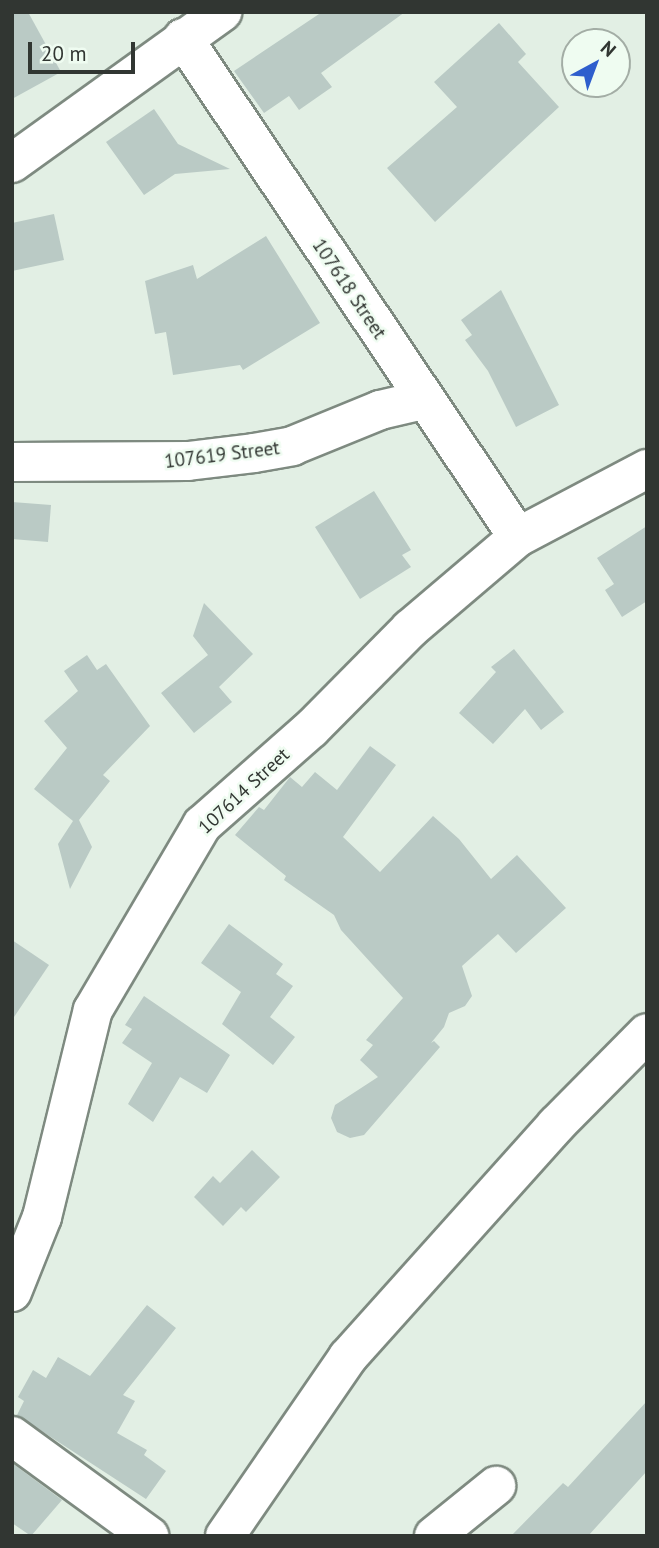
<!DOCTYPE html>
<style>
body{margin:0}
#map{position:relative;width:659px;height:1548px;overflow:hidden;background:#e2efe4;font-family:"PT Sans",sans-serif}
div>[style]{position:absolute}
.building>*{inset:0;background:#bacac5}
.roads{filter:drop-shadow(2px 0 #7e8a80) drop-shadow(-2px 0 #7e8a80) drop-shadow(0 2px #7e8a80) drop-shadow(0 -2px #7e8a80)}
.minor>*{height:38px;margin:-19px;padding:0 19px;transform-origin:19px;border-radius:19px;background:#fff}
.secondary>*{height:38px;margin:-19px;padding:0 19px;transform-origin:19px;border-radius:19px;background:#fff}
span{translate:-50% -50%;white-space:nowrap;text-align:center;line-height:1.15;-webkit-text-stroke:5px #effcf1;paint-order:stroke}
.street-label{font-size:19px;color:#313632}
.frame{position:absolute;inset:0;border:14px solid #313632;pointer-events:none}
.north{position:absolute;left:561px;top:28px;width:70px;height:70px;box-sizing:border-box;background:#effcf1;border:2px solid #a3ada5;border-radius:50%;rotate:41deg;font-size:19px;font-weight:700;line-height:28px;text-align:center;color:#313632}
.north::after{content:'';display:block;margin:auto;width:24px;height:32px;background:#2e5ecd;clip-path:polygon(50% 0,100% 100%,50% 72%,0 100%)}
.scale{position:absolute;left:28px;top:42px;width:107px;height:32px;box-sizing:border-box;border:4px solid #313632;border-top:0;padding-left:9px;font-size:21px;line-height:24px;white-space:nowrap;color:#313632;-webkit-text-stroke:5px #effcf1;paint-order:stroke}
</style>
<div id="map">
<div class="building">
<i style="clip-path:polygon(12px 12px,28px 12px,61px 72px,12px 99px)"></i>
<i style="clip-path:polygon(322px 12px,405px 12px,321px 73px,332px 87px,299px 110px,289px 96px,264px 113px,234px 71px)"></i>
<i style="clip-path:polygon(499px 23px,526px 54px,518px 62px,559px 107px,435px 222px,387px 168px,457px 107px,434px 82px)"></i>
<i style="clip-path:polygon(154px 109px,178px 144px,230px 169px,175px 174px,144px 195px,106px 142px)"></i>
<i style="clip-path:polygon(54px 214px,64px 260px,12px 271px,12px 223px)"></i>
<i style="clip-path:polygon(266px 236px,320px 323px,243px 370px,240px 365px,173px 375px,166px 332px,155px 334px,145px 281px,193px 265px,197px 279px)"></i>
<i style="clip-path:polygon(501px 290px,559px 405px,516px 427px,488px 371px,465px 340px,472px 335px,461px 320px)"></i>
<i style="clip-path:polygon(374px 491px,411px 550px,402px 555px,411px 567px,360px 599px,315px 527px)"></i>
<i style="clip-path:polygon(12px 502px,51px 505px,48px 542px,12px 539px)"></i>
<i style="clip-path:polygon(647px 526px,647px 601px,622px 617px,605px 590px,614px 584px,597px 558px)"></i>
<i style="clip-path:polygon(204px 603px,253px 654px,219px 687px,232px 702px,194px 733px,161px 693px,208px 655px,193px 636px)"></i>
<i style="clip-path:polygon(514px 649px,564px 712px,541px 730px,525px 709px,493px 744px,459px 713px,496px 672px,491px 667px)"></i>
<i style="clip-path:polygon(87px 655px,97px 670px,106px 664px,150px 726px,103px 775px,110px 781px,79px 820px,92px 847px,70px 889px,58px 844px,73px 821px,34px 789px,67px 748px,44px 721px,78px 691px,64px 671px)"></i>
<i style="clip-path:polygon(370px 746px,396px 765px,343px 837px,380px 872px,433px 816px,459px 839px,491px 879px,517px 855px,566px 908px,516px 953px,498px 934px,462px 966px,472px 996px,465px 1006px,449px 1013px,444px 1027px,431px 1043px,434px 1041px,440px 1047px,364px 1135px,350px 1138px,337px 1132px,331px 1118px,335px 1105px,378px 1077px,360px 1060px,373px 1045px,366px 1040px,403px 998px,341px 930px,334px 915px,284px 880px,286px 876px,235px 835px,259px 807px,264px 810px,290px 777px,302px 787px,315px 772px,337px 790px)"></i>
<i style="clip-path:polygon(229px 924px,283px 964px,276px 974px,293px 986px,270px 1017px,295px 1037px,273px 1065px,222px 1024px,241px 992px,201px 963px)"></i>
<i style="clip-path:polygon(12px 940px,49px 965px,12px 1020px)"></i>
<i style="clip-path:polygon(144px 996px,230px 1055px,207px 1093px,180px 1077px,153px 1122px,128px 1104px,152px 1063px,122px 1043px,132px 1029px,125px 1025px)"></i>
<i style="clip-path:polygon(252px 1150px,280px 1177px,246px 1212px,241px 1207px,223px 1226px,194px 1197px,213px 1176px,220px 1183px)"></i>
<i style="clip-path:polygon(147px 1305px,176px 1328px,123px 1395px,135px 1401px,117px 1433px,147px 1450px,144px 1455px,166px 1471px,146px 1499px,17px 1415px,24px 1401px,18px 1397px,33px 1370px,46px 1378px,58px 1357px,90px 1376px)"></i>
<i style="clip-path:polygon(647px 1401px,647px 1471px,588px 1536px,511px 1536px,563px 1483px,568px 1487px)"></i>
<i style="clip-path:polygon(12px 1463px,62px 1500px,31px 1536px,12px 1523px)"></i>
</div>
<div class="roads">
<div class="minor">
<i style="left:183px;top:38px;width:601px;rotate:56.12deg"></i>
<i style="left:12px;top:163px;width:259px;rotate:-35.7deg"></i>
<i style="left:12px;top:462px;width:176px;rotate:-0.3deg"></i>
<i style="left:188px;top:461px;width:66px;rotate:-6.9deg"></i>
<i style="left:254px;top:453px;width:39px;rotate:-10deg"></i>
<i style="left:292px;top:446px;width:95px;rotate:-22.2deg"></i>
<i style="left:380px;top:410px;width:44px;rotate:-13.1deg"></i>
<i style="left:12px;top:1292px;width:81px;rotate:-68.2deg"></i>
<i style="left:42px;top:1217px;width:213px;rotate:-76.2deg"></i>
<i style="left:93px;top:1010px;width:215px;rotate:-59.5deg"></i>
<i style="left:202px;top:825px;width:145px;rotate:-41.4deg"></i>
<i style="left:311px;top:729px;width:141px;rotate:-45.3deg"></i>
<i style="left:410px;top:629px;width:142px;rotate:-40.4deg"></i>
<i style="left:518px;top:537px;width:146px;rotate:-27.8deg"></i>
<i style="left:12px;top:1436px;width:170px;rotate:36.1deg"></i>
<i style="left:434px;top:1536px;width:80px;rotate:-38.9deg"></i>
</div>
<div class="secondary">
<i style="left:225px;top:1536px;width:217px;rotate:-55.5deg"></i>
<i style="left:348px;top:1357px;width:312px;rotate:-48.1deg"></i>
<i style="left:556px;top:1125px;width:129px;rotate:-45.3deg"></i>
</div>
</div>
<div class="street-label">
<span style="left:349px;top:289px;rotate:56deg">107618 Street</span>
<span style="left:222px;top:455px;rotate:-7deg">107619 Street</span>
<span style="left:244px;top:791px;rotate:-43deg">107614 Street</span>
</div>
<div class="frame"></div>
<div class="north">N</div>
<div class="scale">20 m</div>
</div>
